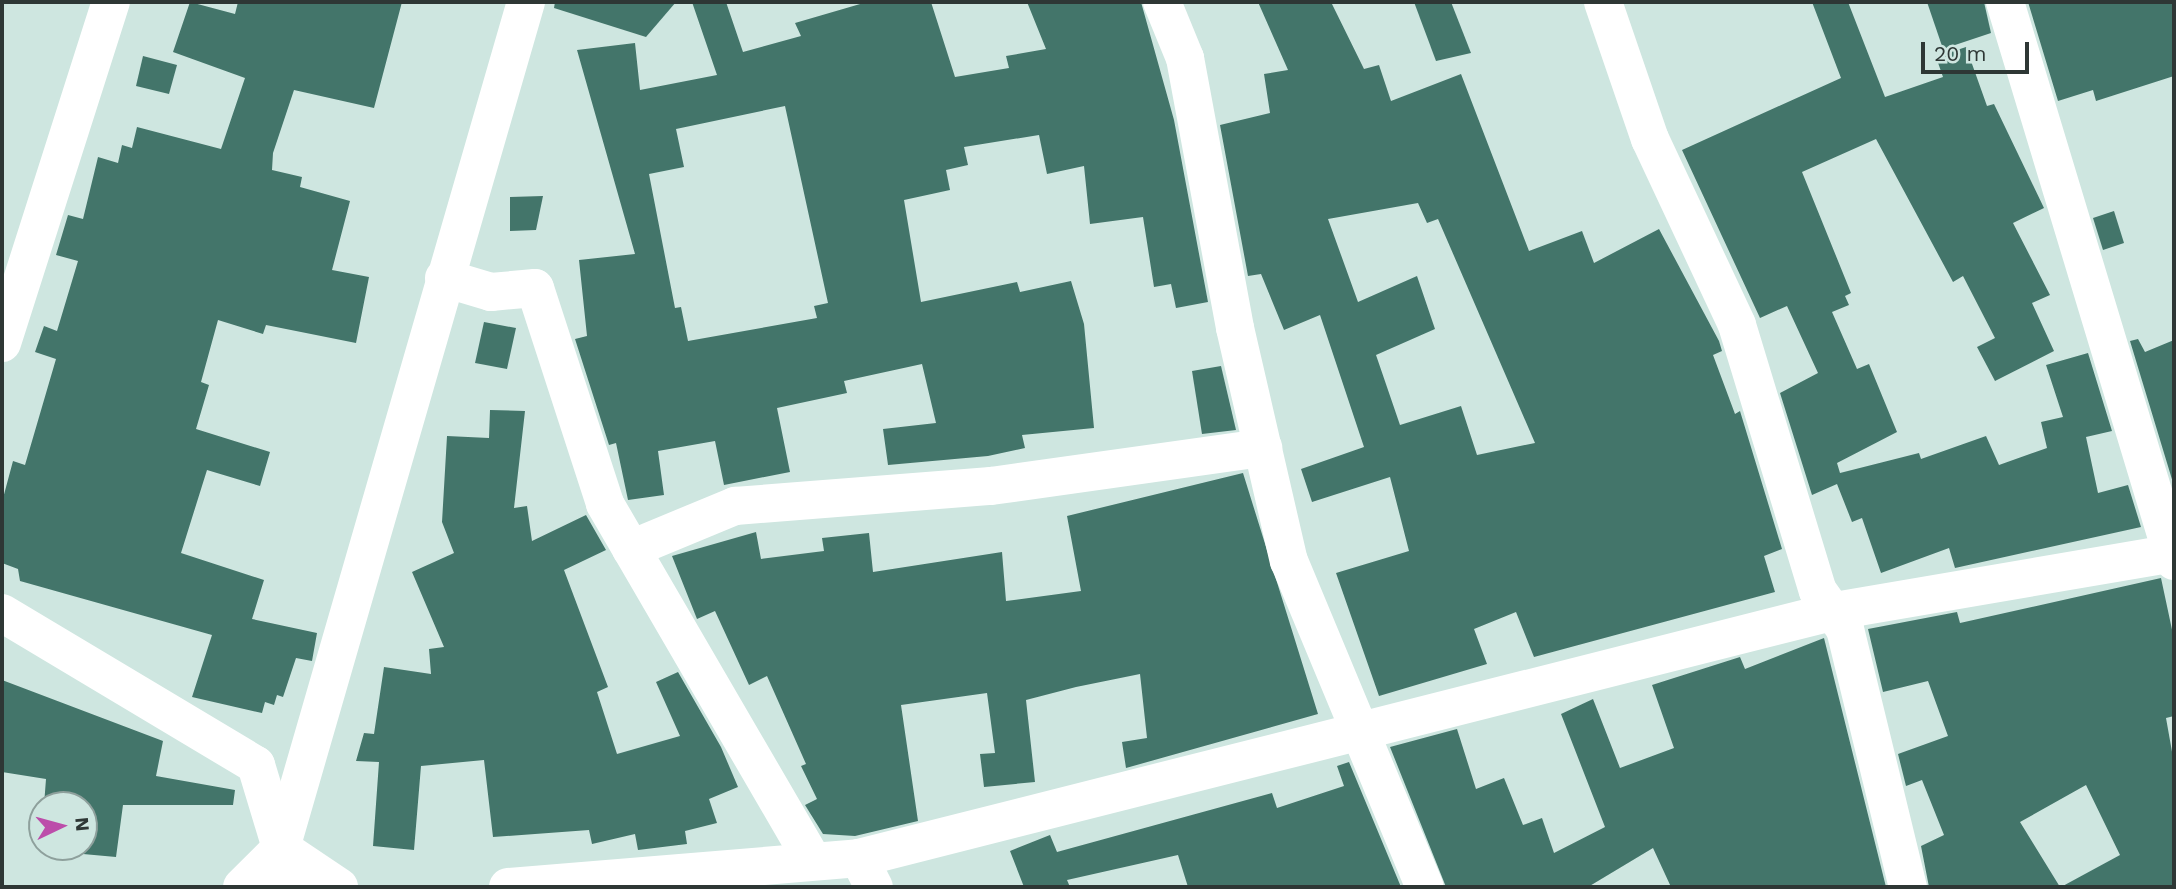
<!DOCTYPE html>
<style>
body{margin:0}
#map{position:relative;width:2176px;height:889px;overflow:hidden;background:#cee6e0;font-family:"Work Sans",sans-serif}
div>[style]{position:absolute}
.building>*{inset:0;background:#43756a}
.minor>*{height:38px;margin:-19px;padding:0 19px;transform-origin:19px;border-radius:19px;background:#fff}
.tertiary>*{height:38px;margin:-19px;padding:0 19px;transform-origin:19px;border-radius:19px;background:#fff}
span{translate:-50% -50%;white-space:nowrap;text-align:center;line-height:1.15;-webkit-text-stroke:7px #cee6e0;paint-order:stroke}
.frame{position:absolute;inset:0;border:4px solid #2e3735;pointer-events:none}
.north{position:absolute;left:28px;top:791px;width:70px;height:70px;box-sizing:border-box;background:#cee6e0;border:2px solid #8ea09c;border-radius:50%;rotate:85deg;font-size:19px;font-weight:700;line-height:28px;text-align:center;color:#2e3735}
.north::after{content:'';display:block;margin:auto;width:24px;height:32px;background:#bc4daa;clip-path:polygon(50% 0,100% 100%,50% 72%,0 100%)}
.scale{position:absolute;left:1921px;top:42px;width:108px;height:32px;box-sizing:border-box;border:4px solid #2e3735;border-top:0;padding-left:9px;font-size:21px;line-height:24px;white-space:nowrap;color:#2e3735;-webkit-text-stroke:5px #cee6e0;paint-order:stroke}
</style>
<div id="map">
<div class="building">
<i style="clip-path:polygon(190px 2px,235px 14px,238px 2px,402px 2px,374px 108px,294px 90px,273px 153px,272px 170px,302px 177px,300px 187px,350px 201px,332px 270px,369px 277px,356px 343px,266px 325px,263px 334px,218px 320px,201px 382px,209px 385px,196px 429px,270px 452px,260px 486px,207px 470px,181px 553px,264px 580px,252px 619px,317px 633px,312px 661px,296px 658px,283px 697px,277px 695px,274px 705px,265px 702px,262px 713px,192px 697px,212px 635px,20px 581px,18px 569px,2px 563px,2px 502px,13px 461px,25px 465px,56px 359px,35px 352px,44px 326px,57px 331px,78px 261px,56px 255px,68px 215px,83px 219px,98px 157px,118px 163px,122px 145px,132px 148px,137px 127px,221px 149px,245px 78px,173px 52px)"></i>
<i style="clip-path:polygon(555px 2px,676px 2px,646px 37px,554px 8px)"></i>
<i style="clip-path:polygon(evenodd,692px 2px,726px 2px,743px 52px,801px 36px,795px 23px,867px 2px,931px 2px,955px 77px,1009px 68px,1006px 56px,1046px 49px,1027px 2px,1141px 2px,1174px 120px,1208px 302px,1176px 308px,1171px 284px,1154px 287px,1143px 217px,1090px 224px,1084px 166px,1047px 174px,1039px 135px,964px 147px,968px 165px,946px 170px,950px 190px,904px 200px,921px 302px,1017px 282px,1020px 292px,1071px 281px,1084px 324px,1094px 428px,1022px 435px,1025px 448px,988px 456px,888px 465px,883px 429px,936px 423px,922px 364px,844px 381px,847px 393px,777px 408px,790px 472px,724px 485px,715px 441px,658px 451px,664px 495px,628px 500px,616px 443px,609px 445px,575px 339px,587px 336px,579px 260px,635px 254px,577px 50px,635px 43px,640px 90px,717px 75px,692px 2px,785px 106px,828px 303px,814px 306px,817px 318px,688px 341px,681px 307px,675px 308px,649px 174px,684px 167px,676px 129px,785px 106px)"></i>
<i style="clip-path:polygon(evenodd,1258px 2px,1331px 2px,1364px 69px,1379px 65px,1391px 101px,1461px 74px,1529px 251px,1582px 231px,1594px 263px,1659px 229px,1719px 341px,1722px 351px,1713px 355px,1735px 414px,1740px 411px,1782px 549px,1764px 556px,1775px 592px,1534px 657px,1516px 612px,1474px 629px,1487px 664px,1379px 696px,1336px 573px,1409px 551px,1390px 477px,1312px 502px,1301px 469px,1364px 447px,1320px 315px,1284px 330px,1261px 274px,1248px 276px,1220px 125px,1270px 113px,1264px 74px,1288px 70px,1258px 2px,1418px 203px,1427px 223px,1438px 219px,1535px 443px,1477px 455px,1461px 406px,1400px 425px,1376px 355px,1435px 329px,1417px 276px,1358px 302px,1328px 219px,1418px 203px)"></i>
<i style="clip-path:polygon(1414px 2px,1451px 2px,1471px 53px,1436px 61px)"></i>
<i style="clip-path:polygon(1812px 2px,1848px 2px,1885px 97px,1943px 77px,1936px 57px,1966px 47px,1987px 106px,1994px 104px,2044px 208px,2013px 223px,2050px 295px,2032px 303px,2054px 351px,1995px 381px,1977px 347px,1995px 338px,1963px 276px,1953px 282px,1876px 139px,1802px 172px,1851px 293px,1845px 296px,1849px 305px,1832px 312px,1857px 369px,1869px 364px,1897px 432px,1837px 463px,1840px 473px,1919px 453px,1921px 459px,1986px 436px,1999px 465px,2047px 448px,2041px 422px,2063px 417px,2046px 365px,2088px 353px,2112px 431px,2086px 437px,2098px 493px,2128px 485px,2141px 527px,1955px 568px,1949px 548px,1881px 573px,1862px 518px,1852px 522px,1837px 484px,1812px 495px,1780px 393px,1818px 373px,1787px 306px,1760px 318px,1682px 150px,1841px 78px)"></i>
<i style="clip-path:polygon(1927px 2px,1984px 2px,1991px 33px,1943px 49px)"></i>
<i style="clip-path:polygon(2028px 2px,2174px 2px,2174px 76px,2096px 101px,2093px 90px,2058px 101px)"></i>
<i style="clip-path:polygon(143px 56px,177px 65px,169px 94px,136px 86px)"></i>
<i style="clip-path:polygon(543px 196px,536px 230px,510px 231px,510px 197px)"></i>
<i style="clip-path:polygon(2114px 211px,2124px 243px,2103px 250px,2093px 218px)"></i>
<i style="clip-path:polygon(484px 322px,516px 328px,507px 369px,475px 363px)"></i>
<i style="clip-path:polygon(2138px 339px,2145px 352px,2174px 340px,2174px 486px,2130px 341px)"></i>
<i style="clip-path:polygon(1221px 366px,1236px 430px,1202px 434px,1192px 371px)"></i>
<i style="clip-path:polygon(490px 410px,525px 411px,514px 508px,527px 506px,532px 541px,586px 515px,606px 550px,564px 570px,608px 687px,597px 692px,617px 754px,680px 736px,656px 682px,678px 672px,721px 747px,738px 787px,709px 799px,717px 823px,685px 831px,687px 844px,638px 850px,635px 834px,592px 844px,589px 830px,493px 837px,484px 760px,421px 766px,414px 850px,373px 846px,379px 762px,356px 761px,364px 733px,374px 734px,384px 667px,431px 674px,429px 649px,444px 647px,412px 572px,454px 553px,442px 522px,447px 436px,489px 438px)"></i>
<i style="clip-path:polygon(1243px 473px,1318px 714px,1126px 768px,1122px 742px,1147px 738px,1140px 674px,1076px 687px,1026px 700px,1035px 782px,984px 787px,980px 754px,995px 753px,987px 693px,901px 705px,918px 821px,855px 836px,823px 834px,805px 805px,817px 799px,801px 766px,806px 764px,767px 676px,749px 685px,715px 611px,697px 619px,672px 556px,756px 532px,761px 559px,824px 551px,822px 538px,869px 533px,873px 572px,1002px 552px,1006px 601px,1081px 591px,1067px 516px)"></i>
<i style="clip-path:polygon(2161px 578px,2174px 639px,2174px 716px,2166px 718px,2174px 763px,2174px 887px,2061px 887px,2120px 855px,2086px 785px,2020px 822px,2060px 887px,1929px 887px,1921px 846px,1944px 835px,1922px 780px,1906px 786px,1898px 754px,1948px 736px,1928px 681px,1883px 692px,1868px 629px,1957px 612px,1960px 623px)"></i>
<i style="clip-path:polygon(1824px 638px,1886px 887px,1671px 887px,1653px 848px,1588px 887px,1446px 887px,1390px 747px,1457px 729px,1476px 789px,1504px 778px,1523px 825px,1542px 818px,1554px 853px,1605px 827px,1561px 714px,1593px 699px,1620px 768px,1674px 748px,1652px 685px,1740px 657px,1745px 669px)"></i>
<i style="clip-path:polygon(2px 680px,163px 741px,156px 776px,235px 790px,233px 805px,123px 805px,116px 857px,39px 850px,42px 823px,42px 847px,84px 847px,84px 805px,44px 805px,46px 779px,2px 772px)"></i>
<i style="clip-path:polygon(1349px 762px,1401px 887px,1188px 887px,1178px 855px,1067px 880px,1070px 887px,1024px 887px,1010px 851px,1050px 835px,1057px 852px,1272px 793px,1277px 808px,1344px 786px,1337px 766px)"></i>
</div>
<div class="minor">
<i style="left:1162px;top:2px;width:61px;rotate:67.7deg"></i>
<i style="left:1185px;top:58px;width:275px;rotate:79.5deg"></i>
<i style="left:1235px;top:328px;width:239px;rotate:77deg"></i>
<i style="left:1289px;top:561px;width:353px;rotate:67.4deg"></i>
<i style="left:1603px;top:2px;width:145px;rotate:71.1deg"></i>
<i style="left:1650px;top:139px;width:205px;rotate:64.9deg"></i>
<i style="left:1737px;top:325px;width:278px;rotate:73.1deg"></i>
<i style="left:1818px;top:591px;width:47px;rotate:54.6deg"></i>
<i style="left:1845px;top:629px;width:266px;rotate:76.3deg"></i>
<i style="left:2005px;top:2px;width:584px;rotate:73.18deg"></i>
<i style="left:444px;top:278px;width:49px;rotate:16.6deg"></i>
<i style="left:491px;top:292px;width:44px;rotate:-5.2deg"></i>
<i style="left:535px;top:288px;width:227px;rotate:72deg"></i>
<i style="left:605px;top:504px;width:410px;rotate:59.8deg"></i>
<i style="left:2px;top:343px;width:358px;rotate:-72.3deg"></i>
<i style="left:631px;top:549px;width:113px;rotate:-22.5deg"></i>
<i style="left:735px;top:506px;width:257px;rotate:-4.5deg"></i>
<i style="left:991px;top:486px;width:275px;rotate:-8deg"></i>
<i style="left:2px;top:613px;width:296px;rotate:30.9deg"></i>
<i style="left:256px;top:765px;width:87px;rotate:73.2deg"></i>
<i style="left:281px;top:848px;width:70px;rotate:33.9deg"></i>
<i style="left:859px;top:858px;width:33px;rotate:63deg"></i>
<i style="left:242px;top:887px;width:55px;rotate:-45deg"></i>
<i style="left:508px;top:887px;width:352px;rotate:-4.7deg"></i>
<i style="left:859px;top:858px;width:1007px;rotate:-14.2deg"></i>
<i style="left:1835px;top:611px;width:344px;rotate:-9.7deg"></i>
</div>
<div class="tertiary">
<i style="left:289px;top:887px;width:40px;rotate:-102deg"></i>
<i style="left:281px;top:848px;width:881px;rotate:-73.85deg"></i>
</div>
<div class="frame"></div>
<div class="north">N</div>
<div class="scale">20 m</div>
</div>
